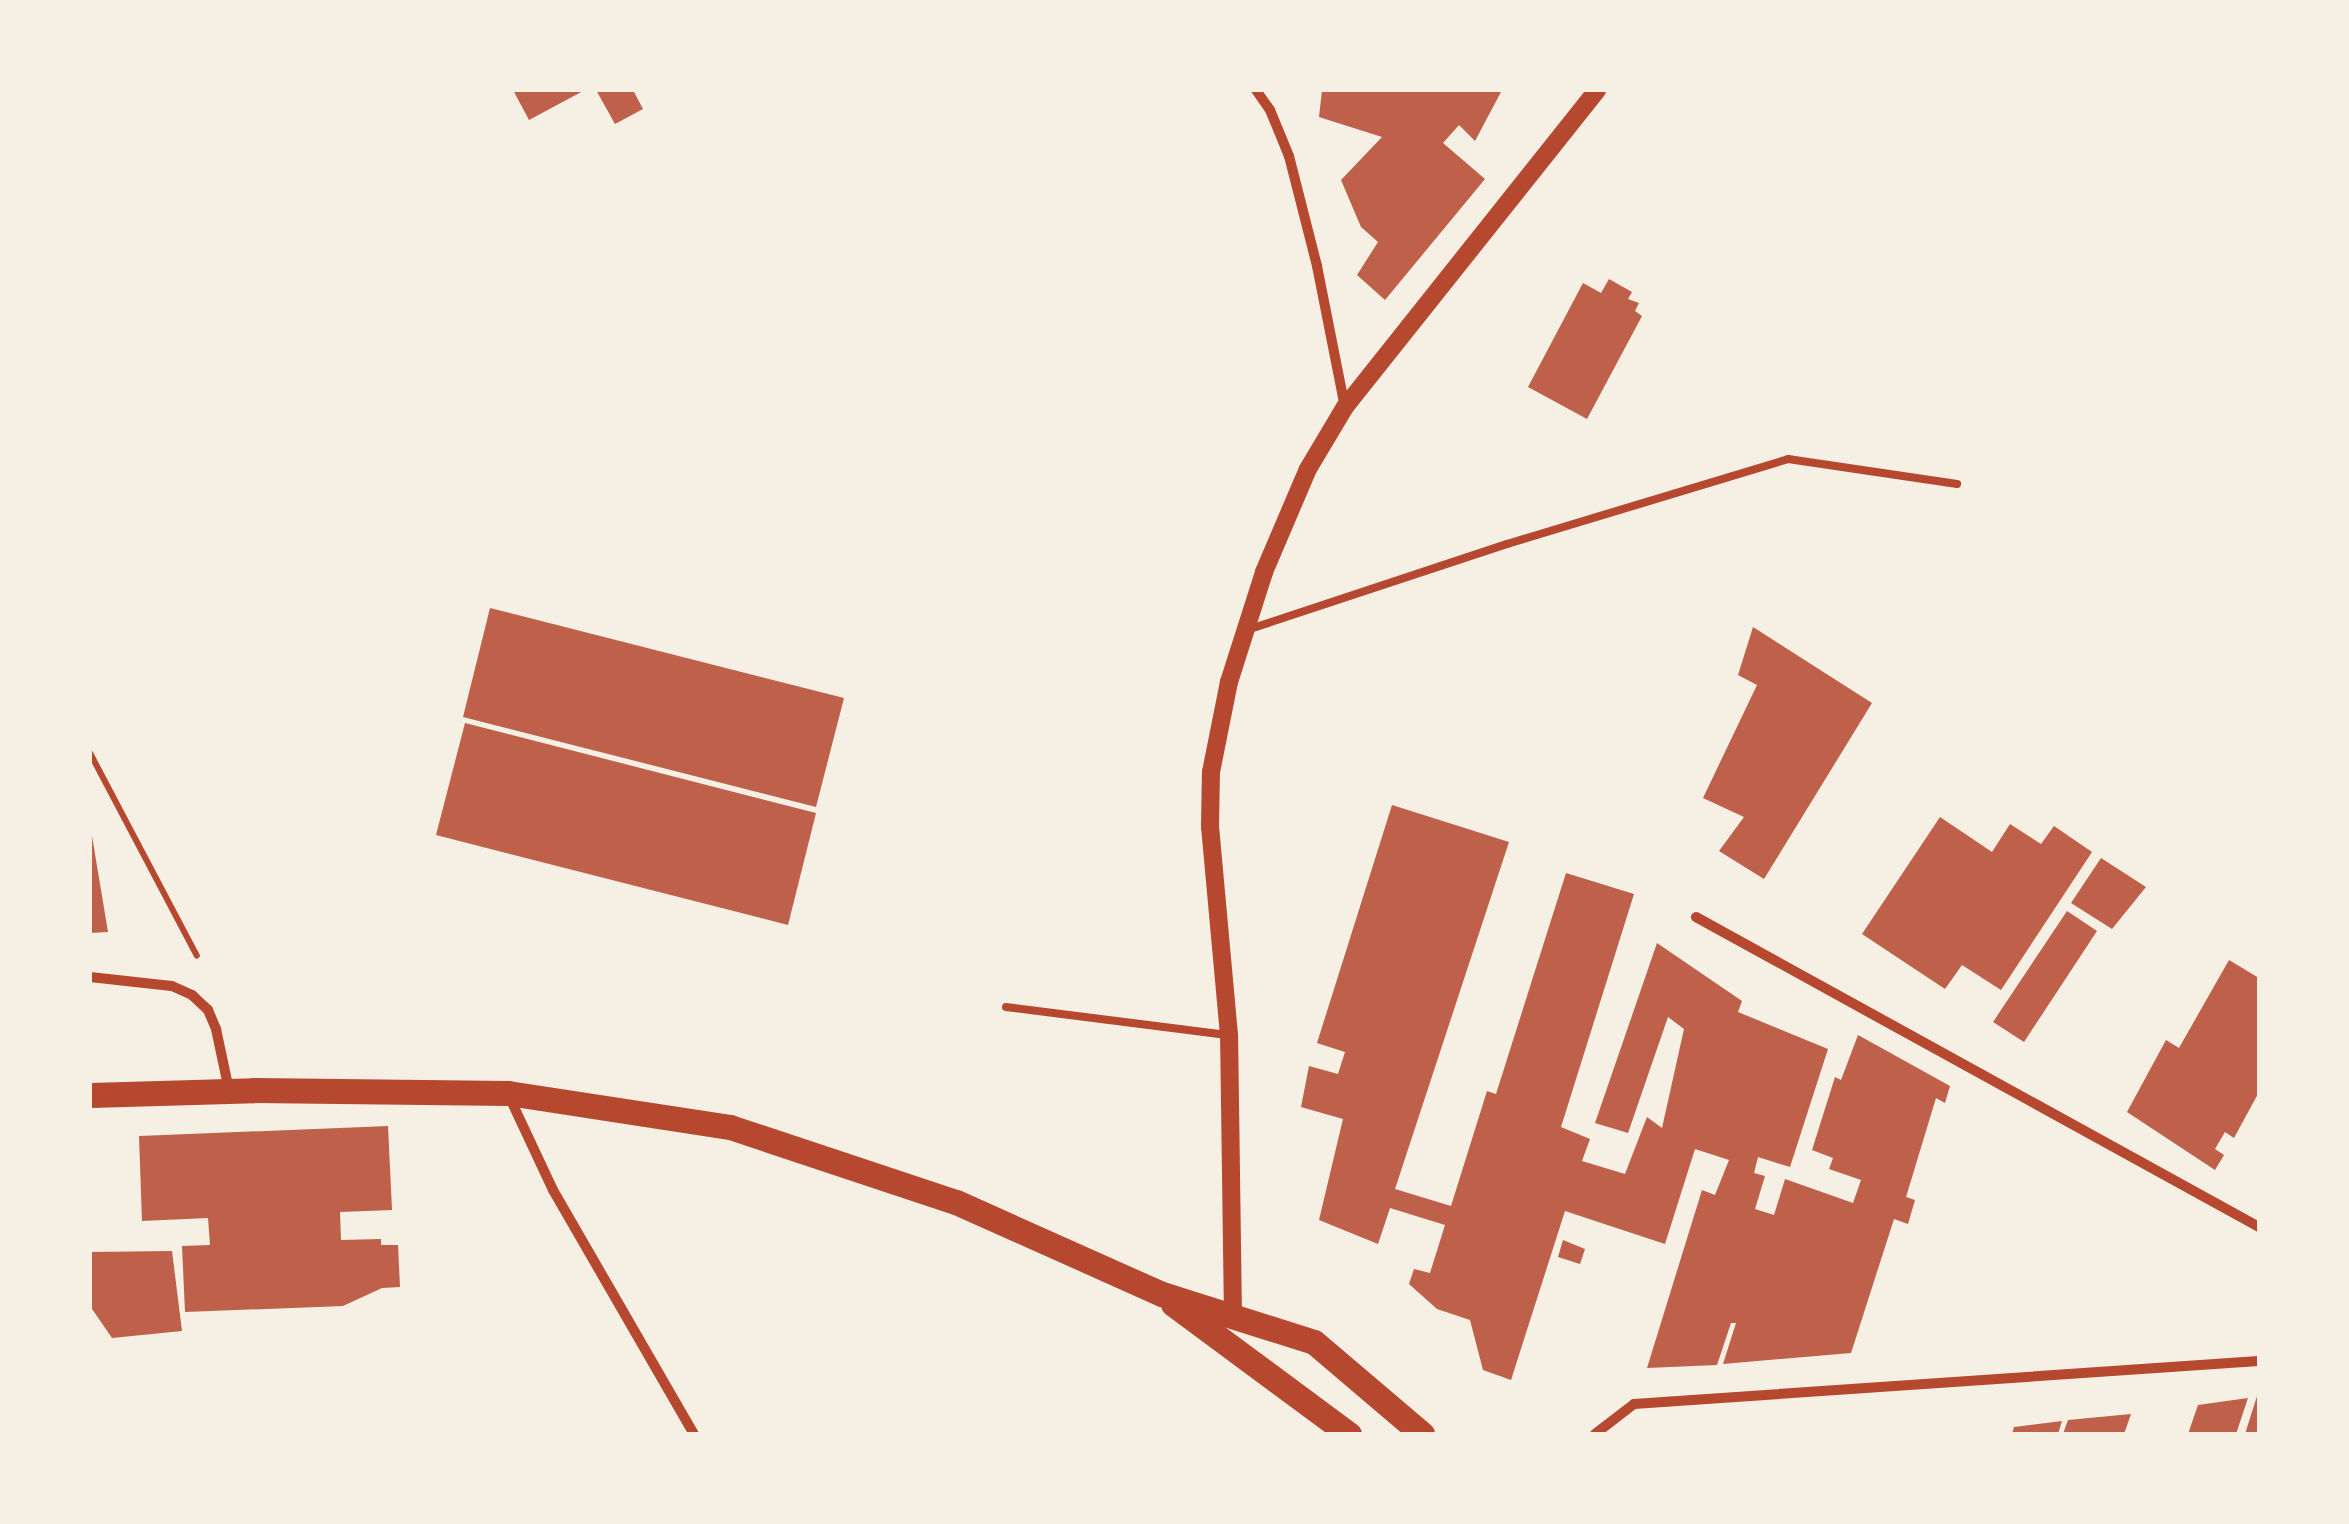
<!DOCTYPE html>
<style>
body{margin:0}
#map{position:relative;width:2349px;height:1524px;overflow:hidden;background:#f6efe4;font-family:Lato,sans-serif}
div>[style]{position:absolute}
.building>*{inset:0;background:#bf614a}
.path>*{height:6px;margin:-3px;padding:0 3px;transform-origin:3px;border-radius:3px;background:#b5482f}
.service>*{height:8px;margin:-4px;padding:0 4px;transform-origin:4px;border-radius:4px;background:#b5482f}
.minor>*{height:10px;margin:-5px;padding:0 5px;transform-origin:5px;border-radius:5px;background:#b5482f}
.tertiary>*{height:18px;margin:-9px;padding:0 9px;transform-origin:9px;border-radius:9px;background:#b5482f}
.primary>*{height:25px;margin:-12.5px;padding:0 12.5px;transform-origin:12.5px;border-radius:12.5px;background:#b5482f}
span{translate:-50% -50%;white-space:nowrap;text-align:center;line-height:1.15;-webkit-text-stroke:10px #f6efe4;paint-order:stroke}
.frame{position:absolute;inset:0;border:92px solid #f6efe4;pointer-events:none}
</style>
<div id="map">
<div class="building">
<i style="clip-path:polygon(513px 90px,585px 90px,529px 120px)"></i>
<i style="clip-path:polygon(596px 90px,633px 90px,643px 109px,615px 124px)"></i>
<i style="clip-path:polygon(1322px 90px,1502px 90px,1475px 141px,1459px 125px,1443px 143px,1485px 179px,1385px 300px,1357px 275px,1378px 242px,1361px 227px,1341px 180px,1382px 137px,1319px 117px)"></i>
<i style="clip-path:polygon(1609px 279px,1632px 292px,1628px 299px,1639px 303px,1635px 311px,1642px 316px,1587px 419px,1528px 387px,1583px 283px,1601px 293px)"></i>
<i style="clip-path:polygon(490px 608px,844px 698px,816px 807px,463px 717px)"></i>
<i style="clip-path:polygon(1753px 627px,1872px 703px,1764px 879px,1719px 851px,1744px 817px,1703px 798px,1757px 685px,1738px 675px)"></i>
<i style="clip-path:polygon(465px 723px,816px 813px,788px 925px,436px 835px)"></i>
<i style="clip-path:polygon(1392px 805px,1509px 842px,1395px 1189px,1451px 1206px,1487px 1091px,1496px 1094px,1566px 873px,1634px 894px,1561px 1127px,1590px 1139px,1582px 1161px,1625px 1174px,1647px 1117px,1662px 1128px,1684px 1029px,1668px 1017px,1628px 1133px,1595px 1123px,1657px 943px,1742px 1001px,1738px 1012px,1828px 1049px,1790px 1167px,1758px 1157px,1754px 1173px,1765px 1176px,1755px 1209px,1774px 1215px,1785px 1179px,1853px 1203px,1861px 1180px,1829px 1169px,1833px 1158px,1812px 1150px,1835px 1077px,1841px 1080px,1858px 1035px,1950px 1086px,1945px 1103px,1936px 1098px,1906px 1197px,1915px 1200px,1908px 1224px,1894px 1219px,1851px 1353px,1723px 1364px,1736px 1323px,1731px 1323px,1717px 1365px,1647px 1368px,1702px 1190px,1715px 1195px,1729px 1160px,1695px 1149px,1665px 1244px,1565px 1211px,1511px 1380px,1483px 1370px,1470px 1320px,1437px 1309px,1409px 1284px,1414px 1269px,1430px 1273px,1445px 1225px,1390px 1208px,1378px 1244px,1319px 1220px,1343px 1119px,1301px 1107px,1309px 1066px,1338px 1074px,1345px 1052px,1317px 1043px)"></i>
<i style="clip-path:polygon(1940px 817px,1992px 852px,2010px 824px,2041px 844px,2054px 826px,2092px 852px,2001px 990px,1962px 965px,1945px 989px,1862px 934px)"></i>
<i style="clip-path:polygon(90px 836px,92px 836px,108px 932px,90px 933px)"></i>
<i style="clip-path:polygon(2101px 858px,2146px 887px,2112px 929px,2071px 903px)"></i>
<i style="clip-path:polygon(2067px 911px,2097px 931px,2024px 1042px,1993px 1022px)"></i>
<i style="clip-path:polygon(2229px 960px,2259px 978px,2259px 1092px,2234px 1138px,2225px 1132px,2215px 1149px,2224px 1155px,2215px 1170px,2127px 1112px,2166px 1040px,2179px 1048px)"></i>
<i style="clip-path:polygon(388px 1126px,392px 1210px,340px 1212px,341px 1240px,381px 1239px,381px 1245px,398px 1245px,400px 1287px,382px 1288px,343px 1306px,185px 1312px,182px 1246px,210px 1245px,208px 1218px,142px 1221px,139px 1136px)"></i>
<i style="clip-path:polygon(1563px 1240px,1585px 1249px,1580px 1264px,1558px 1257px)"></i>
<i style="clip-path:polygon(172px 1251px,182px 1331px,112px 1338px,90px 1306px,90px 1252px)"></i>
<i style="clip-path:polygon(2258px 1393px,2259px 1434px,2245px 1434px)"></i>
<i style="clip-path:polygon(2248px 1398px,2236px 1434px,2188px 1434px,2198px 1405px)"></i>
<i style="clip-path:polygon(2131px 1414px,2124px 1434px,2063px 1434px,2068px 1420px)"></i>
<i style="clip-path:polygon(2062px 1421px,2058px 1434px,2012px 1434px,2014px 1427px)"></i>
</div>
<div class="path">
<i style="left:90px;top:753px;width:229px;rotate:62.2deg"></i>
</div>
<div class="service">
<i style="left:1250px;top:629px;width:271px;rotate:-18.3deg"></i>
<i style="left:1507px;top:544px;width:294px;rotate:-16.8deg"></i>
<i style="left:1788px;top:459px;width:171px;rotate:8.4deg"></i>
<i style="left:1006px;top:1007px;width:225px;rotate:7.2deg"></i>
</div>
<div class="minor">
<i style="left:1256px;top:90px;width:24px;rotate:55deg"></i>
<i style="left:1270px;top:110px;width:50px;rotate:67.6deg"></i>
<i style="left:1289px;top:156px;width:114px;rotate:75.7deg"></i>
<i style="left:1317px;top:266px;width:144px;rotate:78.8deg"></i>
<i style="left:1696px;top:917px;width:643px;rotate:28.84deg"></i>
<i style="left:90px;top:977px;width:82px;rotate:6.3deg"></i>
<i style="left:172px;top:986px;width:22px;rotate:24deg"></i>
<i style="left:192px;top:995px;width:22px;rotate:43deg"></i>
<i style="left:208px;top:1010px;width:21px;rotate:67deg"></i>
<i style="left:216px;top:1029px;width:62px;rotate:78deg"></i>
<i style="left:508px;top:1094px;width:106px;rotate:64.9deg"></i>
<i style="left:553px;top:1190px;width:282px;rotate:60deg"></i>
<i style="left:1595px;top:1434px;width:49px;rotate:-37.6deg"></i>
<i style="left:1634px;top:1404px;width:626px;rotate:-3.94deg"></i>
</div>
<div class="tertiary">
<i style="left:1233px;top:1317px;width:282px;rotate:-90.8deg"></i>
<i style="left:1229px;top:1035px;width:209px;rotate:-95.2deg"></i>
<i style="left:1210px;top:827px;width:55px;rotate:-89deg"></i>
<i style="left:1211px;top:772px;width:92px;rotate:-78.7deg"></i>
<i style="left:1229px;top:682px;width:115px;rotate:-72.3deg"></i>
<i style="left:1264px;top:572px;width:112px;rotate:-66.9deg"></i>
<i style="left:1308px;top:469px;width:72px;rotate:-59.2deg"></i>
<i style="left:1345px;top:407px;width:405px;rotate:-51.5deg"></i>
</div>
<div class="primary">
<i style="left:90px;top:1095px;width:164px;rotate:-1.7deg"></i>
<i style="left:254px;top:1090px;width:254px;rotate:0.7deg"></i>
<i style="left:508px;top:1093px;width:225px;rotate:8.7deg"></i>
<i style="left:730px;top:1127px;width:238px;rotate:18.4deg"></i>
<i style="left:956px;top:1202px;width:226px;rotate:24.1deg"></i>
<i style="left:1162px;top:1294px;width:159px;rotate:17.5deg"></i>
<i style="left:1314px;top:1342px;width:142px;rotate:40.4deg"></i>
<i style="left:1173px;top:1304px;width:219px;rotate:36.5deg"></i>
</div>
<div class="frame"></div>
</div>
